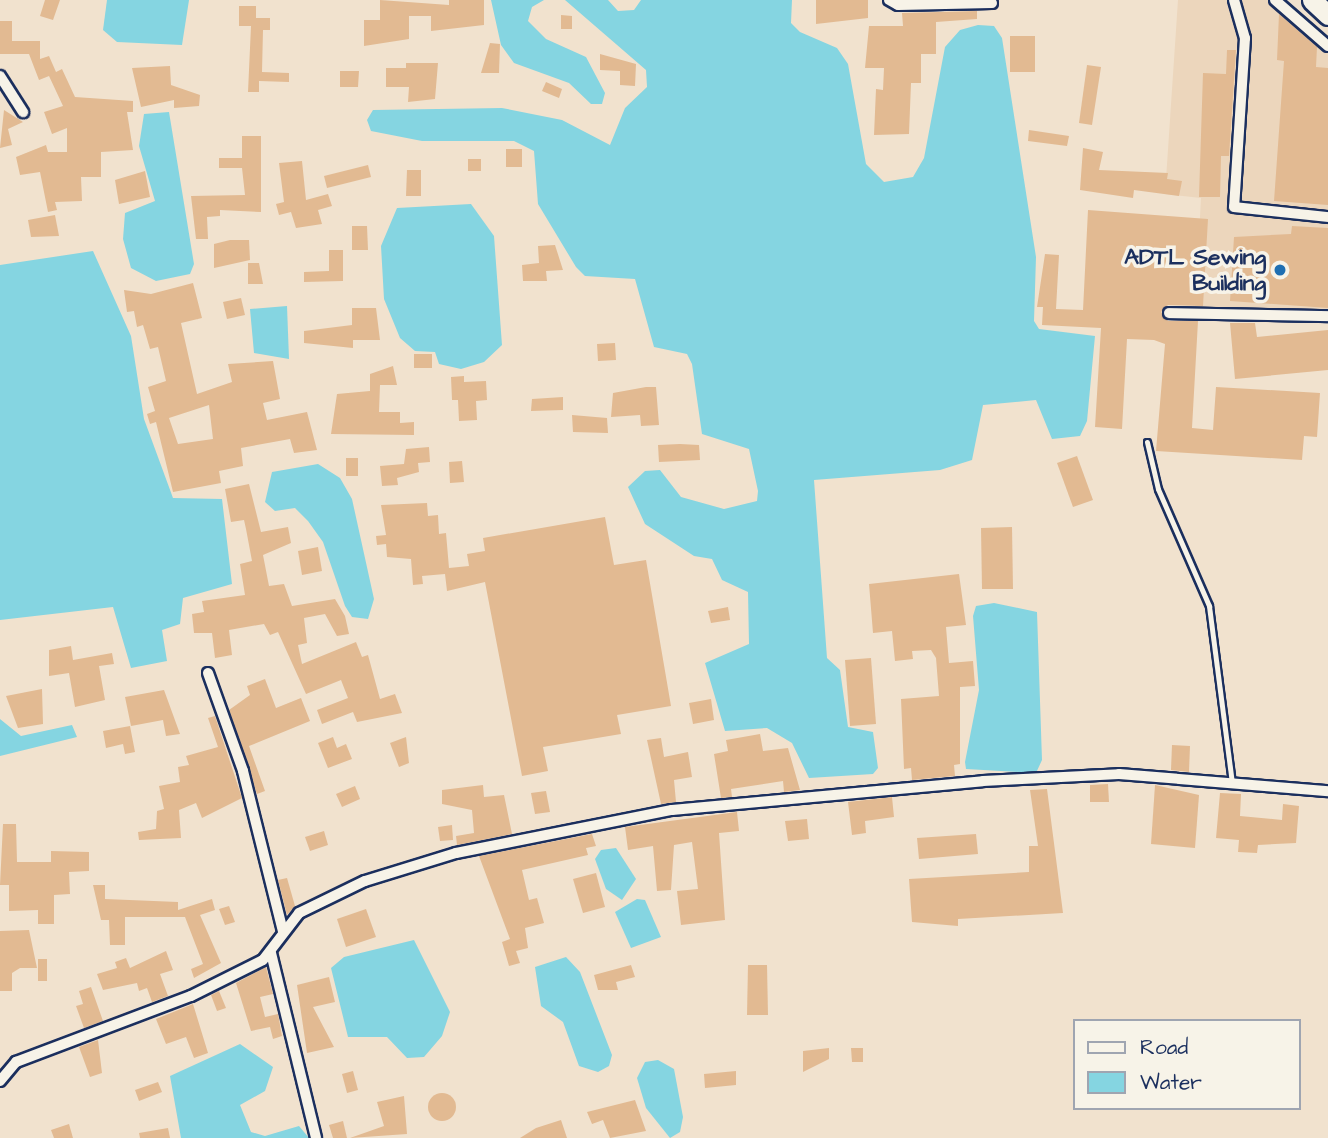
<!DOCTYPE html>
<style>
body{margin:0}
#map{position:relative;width:1328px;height:1138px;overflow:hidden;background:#f1e2ce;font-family:"Architects Daughter",sans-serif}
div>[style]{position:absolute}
.built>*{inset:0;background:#ecd6bc}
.water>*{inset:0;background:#85d5e1}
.building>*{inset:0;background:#e2ba92}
.round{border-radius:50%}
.roads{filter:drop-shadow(2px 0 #1b2f5e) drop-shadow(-2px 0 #1b2f5e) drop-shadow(0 2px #1b2f5e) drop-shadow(0 -2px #1b2f5e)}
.lane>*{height:5px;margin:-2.5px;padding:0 2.5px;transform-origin:2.5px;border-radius:2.5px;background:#f7f3e8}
.street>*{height:10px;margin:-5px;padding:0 5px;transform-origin:5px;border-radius:5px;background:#f7f3e8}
.highway>*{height:19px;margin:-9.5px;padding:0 9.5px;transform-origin:9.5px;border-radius:9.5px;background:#f7f3e8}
.dots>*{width:19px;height:19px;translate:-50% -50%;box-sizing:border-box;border:4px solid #f7f3e8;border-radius:50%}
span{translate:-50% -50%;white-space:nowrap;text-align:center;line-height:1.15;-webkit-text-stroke:7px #f7f3e8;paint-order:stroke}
.poi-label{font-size:23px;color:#1b2f5e;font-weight:700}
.right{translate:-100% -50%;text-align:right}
.legend{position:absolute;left:1073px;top:1019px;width:228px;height:91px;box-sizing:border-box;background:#f7f3e8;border:2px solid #9fa5b1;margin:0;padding:9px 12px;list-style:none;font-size:21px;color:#1b2f5e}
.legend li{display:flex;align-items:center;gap:14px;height:35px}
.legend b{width:35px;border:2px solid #9fa5b1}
</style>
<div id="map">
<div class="built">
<i style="clip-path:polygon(1178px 0,1269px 0,1328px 51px,1328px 318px,1195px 311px,1201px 198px,1165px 194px)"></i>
</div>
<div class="water">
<i style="clip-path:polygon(107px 0,189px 0,182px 45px,117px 42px,103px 30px)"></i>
<i style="clip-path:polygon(491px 0,544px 0,532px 7px,528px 21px,546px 39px,586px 57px,605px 93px,602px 104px,591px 104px,569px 83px,514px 63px,501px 45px)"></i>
<i style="clip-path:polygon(565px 0,608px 0,618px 11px,634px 10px,641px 0,792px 0,791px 23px,800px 32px,837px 48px,848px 64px,866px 164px,884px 182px,913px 177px,924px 158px,945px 47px,960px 30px,978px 25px,994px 26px,1002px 38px,1036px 257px,1034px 321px,1039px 329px,1095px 336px,1087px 421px,1080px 436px,1052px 439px,1036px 400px,983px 405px,972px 460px,940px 470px,814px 480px,827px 658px,840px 670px,848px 727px,873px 732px,878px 768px,873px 774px,809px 778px,792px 743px,767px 728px,725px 731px,705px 663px,749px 644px,748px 592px,722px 580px,712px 559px,694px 556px,645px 524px,628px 487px,645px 471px,660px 470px,681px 497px,724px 509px,757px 501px,758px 491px,749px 449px,702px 434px,692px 364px,687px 354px,654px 347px,635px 279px,585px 276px,576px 267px,538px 204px,534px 151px,514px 141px,422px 141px,371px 131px,367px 120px,373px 110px,502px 108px,562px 120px,610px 145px,625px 108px,647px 87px,646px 70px)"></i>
<i style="clip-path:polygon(169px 112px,194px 264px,190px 274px,156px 281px,131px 268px,123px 239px,125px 213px,155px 201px,139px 146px,144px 114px)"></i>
<i style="clip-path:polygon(471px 204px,494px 236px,502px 345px,484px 362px,461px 369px,439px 364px,435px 352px,415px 351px,400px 338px,384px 299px,381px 246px,397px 208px)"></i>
<i style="clip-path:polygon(93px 251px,131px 336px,144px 419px,173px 498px,222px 499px,232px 584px,183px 598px,180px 624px,162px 630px,167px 661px,131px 668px,113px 607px,0 620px,0 265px)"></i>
<i style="clip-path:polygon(287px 306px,289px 359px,254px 353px,250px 309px)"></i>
<i style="clip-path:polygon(318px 464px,340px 478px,352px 499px,374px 599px,368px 619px,352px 617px,345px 606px,323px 542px,308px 521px,295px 508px,275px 511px,265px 502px,272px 472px)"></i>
<i style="clip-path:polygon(994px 603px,1037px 612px,1042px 760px,1036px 773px,966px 769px,965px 762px,979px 690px,973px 616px,976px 606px)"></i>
<i style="clip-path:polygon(0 719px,21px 736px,72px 725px,77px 737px,0 756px)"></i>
<i style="clip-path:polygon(616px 848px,636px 879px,622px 900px,606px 889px,595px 859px,601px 850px)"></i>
<i style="clip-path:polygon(637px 899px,645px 900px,661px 937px,631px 948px,615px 912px)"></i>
<i style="clip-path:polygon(414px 940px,450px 1012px,442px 1036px,424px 1057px,407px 1058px,387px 1037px,348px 1037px,331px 968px,344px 957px)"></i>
<i style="clip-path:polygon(566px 957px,580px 972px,612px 1055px,609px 1066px,598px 1072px,579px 1066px,563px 1022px,541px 1006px,535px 967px)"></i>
<i style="clip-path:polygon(240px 1044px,273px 1067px,265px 1091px,240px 1105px,251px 1132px,265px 1136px,299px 1126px,309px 1138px,181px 1138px,170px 1076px)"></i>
<i style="clip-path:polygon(658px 1060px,674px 1069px,683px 1117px,680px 1132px,670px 1138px,646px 1108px,637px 1078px,645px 1062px)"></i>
</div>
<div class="building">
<i style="clip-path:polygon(45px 0,60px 0,53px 20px,40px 16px)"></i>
<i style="clip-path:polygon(380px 0,449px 5px,449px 0,484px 0,484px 25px,431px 31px,431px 16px,409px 16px,409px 39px,364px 46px,364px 20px,380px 20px)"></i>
<i style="clip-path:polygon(816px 0,868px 0,868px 18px,816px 24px)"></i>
<i style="clip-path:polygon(239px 6px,256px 6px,256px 18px,270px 18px,270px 30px,263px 30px,262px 72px,289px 73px,289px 82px,259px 81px,259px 92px,248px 92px,251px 26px,239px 26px)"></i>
<i style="clip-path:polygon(977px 11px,977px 19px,936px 22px,936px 54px,921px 54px,921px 83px,911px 83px,909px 134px,874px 135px,876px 89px,883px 90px,884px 68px,865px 68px,869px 26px,903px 26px,902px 13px)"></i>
<i style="clip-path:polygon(1279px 14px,1317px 47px,1316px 67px,1328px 68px,1328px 205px,1274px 201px,1284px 61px,1277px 60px)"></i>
<i style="clip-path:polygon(561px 15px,572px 16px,572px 29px,561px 29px)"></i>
<i style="clip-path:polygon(0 21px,12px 21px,12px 41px,40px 41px,40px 59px,49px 56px,56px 72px,62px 69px,75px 97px,133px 101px,133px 112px,127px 112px,133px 150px,101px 152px,101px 177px,81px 177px,82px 201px,55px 202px,57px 210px,48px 212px,40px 172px,20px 175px,16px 157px,46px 145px,48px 152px,67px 152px,67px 128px,52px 134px,44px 112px,63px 106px,49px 76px,39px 80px,29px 54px,0 54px)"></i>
<i style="clip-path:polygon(1010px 36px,1035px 36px,1035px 72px,1010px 72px)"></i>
<i style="clip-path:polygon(490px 43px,500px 44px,499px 73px,481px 73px)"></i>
<i style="clip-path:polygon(1227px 50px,1236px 50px,1229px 156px,1221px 156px,1220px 197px,1199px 197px,1203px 73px,1226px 74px)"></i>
<i style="clip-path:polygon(600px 54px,636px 64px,635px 86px,620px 85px,620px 71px,600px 70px)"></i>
<i style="clip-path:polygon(406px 63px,438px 63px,435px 99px,408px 102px,409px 87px,386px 87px,386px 68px,406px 68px)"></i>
<i style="clip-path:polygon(1087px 65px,1101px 67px,1092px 125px,1079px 123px)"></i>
<i style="clip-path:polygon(170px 66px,171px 85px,200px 95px,199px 106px,174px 108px,174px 100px,141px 107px,132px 68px)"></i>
<i style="clip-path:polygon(340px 71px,359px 71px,358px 87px,340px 87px)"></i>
<i style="clip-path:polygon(546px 82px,562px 89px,559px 98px,542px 91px)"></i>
<i style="clip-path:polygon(4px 110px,23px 122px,8px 129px,12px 145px,0 148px)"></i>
<i style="clip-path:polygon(1029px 130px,1069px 136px,1067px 146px,1028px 141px)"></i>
<i style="clip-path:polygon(242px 136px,261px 136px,261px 212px,220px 210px,220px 216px,207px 217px,208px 239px,196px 239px,191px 196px,245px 195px,242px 168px,219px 168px,219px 158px,242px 158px)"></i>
<i style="clip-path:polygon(1083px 148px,1103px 152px,1099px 170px,1168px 173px,1167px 179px,1182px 181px,1179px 196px,1134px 190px,1133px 198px,1080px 190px)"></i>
<i style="clip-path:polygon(506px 149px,522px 149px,522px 167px,506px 167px)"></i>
<i style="clip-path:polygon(468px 159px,481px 159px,481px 171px,468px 171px)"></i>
<i style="clip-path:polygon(302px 161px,306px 200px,328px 194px,332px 206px,318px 210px,322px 224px,296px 228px,291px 212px,279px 215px,276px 204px,284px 202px,279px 163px)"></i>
<i style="clip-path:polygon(368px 165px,371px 177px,327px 188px,324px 176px)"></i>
<i style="clip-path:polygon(407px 170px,421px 170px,421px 196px,406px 196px)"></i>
<i style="clip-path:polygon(145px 171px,150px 197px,119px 204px,115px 180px)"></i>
<i style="clip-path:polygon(1088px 210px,1208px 219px,1203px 306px,1168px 305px,1161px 312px,1168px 321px,1198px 321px,1192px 428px,1213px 430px,1216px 387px,1320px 393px,1317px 437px,1304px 436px,1302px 460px,1156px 451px,1165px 344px,1154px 340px,1127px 339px,1122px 429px,1095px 427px,1101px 328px,1042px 325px,1043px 307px,1037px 307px,1045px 254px,1059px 255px,1056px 309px,1083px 310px)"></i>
<i style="clip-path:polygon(55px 215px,59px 236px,31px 237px,28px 220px)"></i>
<i style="clip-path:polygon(352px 226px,367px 226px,368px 250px,352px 250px)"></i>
<i style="clip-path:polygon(1292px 226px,1328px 228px,1328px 308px,1230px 301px,1234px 237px,1291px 234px)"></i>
<i style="clip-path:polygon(230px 240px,249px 240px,250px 260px,214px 268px,214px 244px)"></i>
<i style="clip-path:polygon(555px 245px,563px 270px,546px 271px,547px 281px,523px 281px,522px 265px,539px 263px,538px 246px)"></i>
<i style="clip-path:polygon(329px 250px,343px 250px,343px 281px,304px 282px,304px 272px,329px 271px)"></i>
<i style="clip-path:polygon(248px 263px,259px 263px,263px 284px,248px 284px)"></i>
<i style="clip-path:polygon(evenodd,193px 283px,202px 318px,181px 323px,197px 394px,232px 382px,228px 364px,273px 361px,280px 399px,263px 403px,267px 420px,307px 412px,317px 450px,294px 453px,290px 439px,241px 448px,243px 466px,219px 471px,221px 483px,173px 492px,156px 422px,150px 424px,147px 414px,155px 411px,148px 387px,166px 381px,158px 347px,150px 349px,143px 325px,137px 327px,134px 311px,127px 312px,124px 290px,151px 294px,193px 283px,209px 405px,213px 439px,178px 444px,169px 418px,209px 405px)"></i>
<i style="clip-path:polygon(241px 298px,245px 315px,227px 319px,223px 302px)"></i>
<i style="clip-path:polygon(352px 308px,376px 308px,380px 340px,353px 340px,353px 348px,304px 343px,304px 331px,352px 325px)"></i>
<i style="clip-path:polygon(1230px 323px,1255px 323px,1257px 337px,1328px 330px,1328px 370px,1235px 379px)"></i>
<i style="clip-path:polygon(615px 343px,616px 360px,598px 361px,597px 344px)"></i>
<i style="clip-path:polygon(414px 354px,432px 354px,432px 368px,414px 368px)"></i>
<i style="clip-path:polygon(393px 366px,397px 385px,380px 385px,379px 412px,400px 412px,400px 423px,414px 422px,414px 435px,331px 434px,337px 394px,370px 391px,370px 374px)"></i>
<i style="clip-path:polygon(464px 376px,464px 382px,486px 381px,487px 400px,476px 401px,477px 420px,459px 421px,458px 400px,452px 400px,451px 377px)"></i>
<i style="clip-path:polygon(646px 387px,656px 387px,659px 425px,641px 426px,640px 415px,611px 417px,613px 393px)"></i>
<i style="clip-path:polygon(563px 397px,563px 410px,531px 411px,532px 399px)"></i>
<i style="clip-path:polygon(572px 415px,607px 418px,608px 433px,573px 432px)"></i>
<i style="clip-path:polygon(680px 444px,699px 445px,700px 460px,659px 462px,658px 445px)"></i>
<i style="clip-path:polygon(429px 447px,430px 462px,418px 463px,419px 472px,397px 478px,398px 485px,382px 486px,380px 466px,404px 464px,406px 449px)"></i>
<i style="clip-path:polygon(1077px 456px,1093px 500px,1073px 507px,1057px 463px)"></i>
<i style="clip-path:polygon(346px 458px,358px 458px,358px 476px,346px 476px)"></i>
<i style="clip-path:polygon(462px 461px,464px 482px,450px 483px,449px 462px)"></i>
<i style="clip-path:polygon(249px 484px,261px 532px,288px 527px,291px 543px,263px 555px,269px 586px,284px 584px,292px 606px,335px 599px,345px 616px,349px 634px,337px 636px,325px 614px,304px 618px,307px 643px,298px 645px,302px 664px,356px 642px,362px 657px,368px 655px,380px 699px,395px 694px,402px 713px,357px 722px,353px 712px,322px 724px,317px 710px,348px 698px,341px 680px,306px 694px,278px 632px,270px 635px,264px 624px,229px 630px,232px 655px,215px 658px,212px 633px,194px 633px,192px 614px,204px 612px,202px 601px,245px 595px,240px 564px,252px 561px,246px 529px,244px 520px,231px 522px,225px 489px)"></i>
<i style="clip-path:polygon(427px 503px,428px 516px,438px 515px,439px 534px,446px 533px,449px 568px,469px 566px,467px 554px,485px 551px,483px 538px,605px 517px,614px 565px,646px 560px,671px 706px,617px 715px,621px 734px,543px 747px,548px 771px,522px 776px,485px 582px,447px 591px,445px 574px,422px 576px,423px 584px,413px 585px,411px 559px,387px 557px,386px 544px,377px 545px,376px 536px,386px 535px,381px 505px)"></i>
<i style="clip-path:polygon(1012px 527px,1013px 589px,982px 589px,981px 528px)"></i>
<i style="clip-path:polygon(318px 547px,322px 571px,302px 575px,298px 551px)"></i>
<i style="clip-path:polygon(959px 574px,966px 625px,946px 627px,949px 663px,973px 661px,975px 686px,960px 687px,960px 764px,954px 765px,955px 776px,912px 780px,911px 768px,904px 769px,901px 699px,939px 696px,936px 658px,931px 650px,912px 651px,913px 659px,895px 661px,892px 631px,873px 633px,869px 584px)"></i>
<i style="clip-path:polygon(728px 607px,730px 620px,711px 623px,708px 611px)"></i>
<i style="clip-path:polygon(71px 646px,73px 660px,112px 653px,114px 664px,99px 666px,105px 700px,75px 707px,69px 673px,49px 676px,49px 650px)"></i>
<i style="clip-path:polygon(871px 658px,876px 724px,850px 726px,845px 660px)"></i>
<i style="clip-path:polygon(265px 679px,276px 708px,301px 698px,310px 721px,249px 746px,265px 791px,257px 794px,229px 710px,250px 695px,247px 686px)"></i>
<i style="clip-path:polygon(42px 689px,43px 724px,18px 728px,6px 696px)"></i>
<i style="clip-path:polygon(164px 690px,180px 734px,166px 736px,163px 720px,131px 726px,125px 697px)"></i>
<i style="clip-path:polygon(711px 699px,714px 720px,693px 724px,689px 703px)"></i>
<i style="clip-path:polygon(215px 716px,242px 798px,202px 818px,196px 803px,179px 810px,181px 838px,139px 840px,138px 832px,156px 829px,157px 811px,164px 809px,159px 786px,180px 782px,178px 767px,189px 765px,186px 756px,218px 747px,208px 718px)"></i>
<i style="clip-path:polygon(130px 726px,135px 752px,125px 754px,123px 744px,106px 748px,103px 731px)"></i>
<i style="clip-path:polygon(760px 734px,763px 751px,788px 748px,800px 790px,784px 792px,783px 781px,731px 789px,732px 797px,721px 798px,714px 754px,728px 751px,726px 740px)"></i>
<i style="clip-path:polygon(333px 737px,337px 748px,346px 744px,352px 759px,328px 768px,318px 743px)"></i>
<i style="clip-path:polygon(406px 737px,409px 763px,399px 767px,390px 743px)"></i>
<i style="clip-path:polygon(661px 738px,664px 757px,688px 752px,692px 777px,674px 780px,676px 802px,661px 804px,647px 740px)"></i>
<i style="clip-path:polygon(1172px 745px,1190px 746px,1189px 772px,1171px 770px)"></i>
<i style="clip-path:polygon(1108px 784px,1109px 802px,1090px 802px,1090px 785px)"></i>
<i style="clip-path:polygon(483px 785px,484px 797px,504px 795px,512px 834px,457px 845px,456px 836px,474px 833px,472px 810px,442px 804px,442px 790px)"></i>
<i style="clip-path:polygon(1155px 785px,1199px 795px,1195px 848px,1151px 844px)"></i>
<i style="clip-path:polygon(355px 786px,360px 799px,342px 807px,336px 794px)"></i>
<i style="clip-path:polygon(1047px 789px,1063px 913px,958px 919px,958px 926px,912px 922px,909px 879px,1029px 872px,1029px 846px,1038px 846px,1030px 790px)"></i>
<i style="clip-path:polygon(546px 791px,550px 812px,535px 814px,531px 793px)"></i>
<i style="clip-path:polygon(1220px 793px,1241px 794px,1240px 816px,1282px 820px,1283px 804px,1299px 806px,1296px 843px,1258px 845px,1257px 853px,1238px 852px,1239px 840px,1216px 838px)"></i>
<i style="clip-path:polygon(892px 797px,894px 817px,865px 821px,866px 833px,852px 835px,848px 802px)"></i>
<i style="clip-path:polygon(737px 812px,739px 831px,719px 833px,725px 920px,681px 925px,677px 891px,698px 889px,692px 842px,674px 845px,671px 890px,657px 891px,653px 846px,628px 850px,625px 827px)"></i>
<i style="clip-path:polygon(807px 819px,809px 839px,788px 841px,785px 821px)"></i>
<i style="clip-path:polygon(3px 824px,16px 824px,17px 862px,51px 862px,51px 851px,89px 852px,89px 871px,69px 872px,70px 894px,54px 895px,54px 924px,38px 924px,38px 910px,9px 911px,9px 885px,0 885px)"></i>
<i style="clip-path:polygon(452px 825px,453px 840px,440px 841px,438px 827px)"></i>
<i style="clip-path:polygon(324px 831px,328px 845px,310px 851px,305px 837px)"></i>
<i style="clip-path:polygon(592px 834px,596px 846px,586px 848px,588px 855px,522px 870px,529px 900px,537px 898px,544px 923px,525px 928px,528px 948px,516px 951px,520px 963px,509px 966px,502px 942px,510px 939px,479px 856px)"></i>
<i style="clip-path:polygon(976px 834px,978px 854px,919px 859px,917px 838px)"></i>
<i style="clip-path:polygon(596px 873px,605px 907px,583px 913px,573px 879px)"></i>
<i style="clip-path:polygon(287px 878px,295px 906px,287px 915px,278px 880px)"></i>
<i style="clip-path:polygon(93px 885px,105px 885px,105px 899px,178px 902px,178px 910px,212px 899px,215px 910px,200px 915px,221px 963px,194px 978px,191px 969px,203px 964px,185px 917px,125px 917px,125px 945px,110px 945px,109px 920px,101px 920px)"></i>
<i style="clip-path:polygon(229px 906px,235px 922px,225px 925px,219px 909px)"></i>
<i style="clip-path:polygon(366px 909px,376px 937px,346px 947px,337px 919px)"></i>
<i style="clip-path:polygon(29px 930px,37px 968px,20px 968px,12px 973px,12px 991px,0 991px,0 931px)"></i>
<i style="clip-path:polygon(166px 951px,173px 970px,160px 974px,168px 996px,152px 1002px,147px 988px,139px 991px,137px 983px,103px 990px,97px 974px,117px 968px,115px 962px,126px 958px,130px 968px)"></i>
<i style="clip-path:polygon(38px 959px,47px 959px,47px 981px,38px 981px)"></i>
<i style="clip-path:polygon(631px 965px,635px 977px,616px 982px,618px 990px,598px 990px,594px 975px)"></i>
<i style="clip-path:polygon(748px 965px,767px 965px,768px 1015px,747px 1015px)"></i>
<i style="clip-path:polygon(266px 967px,273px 994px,260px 997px,265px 1017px,278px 1014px,282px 1036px,273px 1039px,270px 1027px,251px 1031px,236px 983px)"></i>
<i style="clip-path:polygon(329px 977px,335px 1002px,313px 1007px,334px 1047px,307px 1053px,297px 985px)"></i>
<i style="clip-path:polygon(91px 987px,103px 1021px,84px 1028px,76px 1006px,83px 1004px,79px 991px)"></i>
<i style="clip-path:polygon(219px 991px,226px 1008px,217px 1011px,211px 995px)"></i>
<i style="clip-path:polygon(193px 1004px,208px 1053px,194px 1058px,186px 1037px,166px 1044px,156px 1019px)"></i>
<i style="clip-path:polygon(98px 1040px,102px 1073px,90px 1077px,79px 1047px)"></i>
<i style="clip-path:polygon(829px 1048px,829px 1059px,803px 1072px,803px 1051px)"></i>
<i style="clip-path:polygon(851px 1048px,863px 1048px,863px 1062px,852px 1062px)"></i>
<i style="clip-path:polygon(353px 1071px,358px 1090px,347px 1093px,342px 1074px)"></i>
<i style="clip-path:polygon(736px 1071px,736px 1085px,705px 1088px,704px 1074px)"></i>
<i style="clip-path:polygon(158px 1082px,162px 1092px,139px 1101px,135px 1090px)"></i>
<i class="round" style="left:428px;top:1093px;width:28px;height:28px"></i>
<i style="clip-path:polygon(404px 1096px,407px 1134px,350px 1138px,384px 1126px,377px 1102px)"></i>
<i style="clip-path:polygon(635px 1100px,646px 1131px,610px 1138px,603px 1120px,592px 1124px,587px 1112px)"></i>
<i style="clip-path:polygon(561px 1120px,567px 1138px,520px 1138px,536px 1128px)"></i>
<i style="clip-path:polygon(343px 1121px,347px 1138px,333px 1138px,329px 1125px)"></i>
<i style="clip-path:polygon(69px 1124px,73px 1138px,54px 1138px,51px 1130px)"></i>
<i style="clip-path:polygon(168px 1128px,170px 1138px,140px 1138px,139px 1133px)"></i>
</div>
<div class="roads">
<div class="lane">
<i style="left:1147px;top:442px;width:48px;rotate:76.8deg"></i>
<i style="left:1158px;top:489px;width:128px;rotate:66.4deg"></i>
<i style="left:1209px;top:606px;width:177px;rotate:82.6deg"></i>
</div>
<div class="street">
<i style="left:889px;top:0;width:10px;rotate:29deg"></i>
<i style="left:898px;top:5px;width:94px;rotate:-1.2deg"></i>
<i style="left:1234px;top:0;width:40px;rotate:74deg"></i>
<i style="left:1245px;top:38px;width:169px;rotate:93.7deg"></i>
<i style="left:1234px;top:207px;width:95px;rotate:6.1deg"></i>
<i style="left:1275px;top:0;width:70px;rotate:41deg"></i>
<i style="left:0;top:76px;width:43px;rotate:57.4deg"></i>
<i style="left:1169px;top:313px;width:159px;rotate:1.1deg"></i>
<i style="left:208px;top:673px;width:104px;rotate:70.3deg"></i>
<i style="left:243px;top:771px;width:165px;rotate:76deg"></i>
<i style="left:271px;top:953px;width:190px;rotate:76.3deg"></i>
<i style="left:0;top:1081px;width:25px;rotate:-50deg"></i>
<i style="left:16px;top:1062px;width:187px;rotate:-20.7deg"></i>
<i style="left:191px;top:996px;width:80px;rotate:-26.6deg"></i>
<i style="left:263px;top:960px;width:59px;rotate:-52.5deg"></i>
<i style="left:299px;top:913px;width:73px;rotate:-25.9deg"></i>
<i style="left:365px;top:881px;width:95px;rotate:-17.1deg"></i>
<i style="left:456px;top:853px;width:220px;rotate:-11.3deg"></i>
<i style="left:672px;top:810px;width:312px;rotate:-5.3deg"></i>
<i style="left:983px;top:781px;width:136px;rotate:-2.9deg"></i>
<i style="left:1119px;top:774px;width:210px;rotate:4.7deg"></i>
</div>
<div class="highway">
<i style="left:1312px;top:0;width:22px;rotate:43deg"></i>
</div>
</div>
<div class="dots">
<i style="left:1280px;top:270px;background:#1f6fb2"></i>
</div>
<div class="poi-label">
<span class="right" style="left:1266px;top:270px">ADTL Sewing<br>Building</span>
</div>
<ul class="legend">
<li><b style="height:9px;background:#f7f3e8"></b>Road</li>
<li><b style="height:19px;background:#85d5e1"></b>Water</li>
</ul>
</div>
